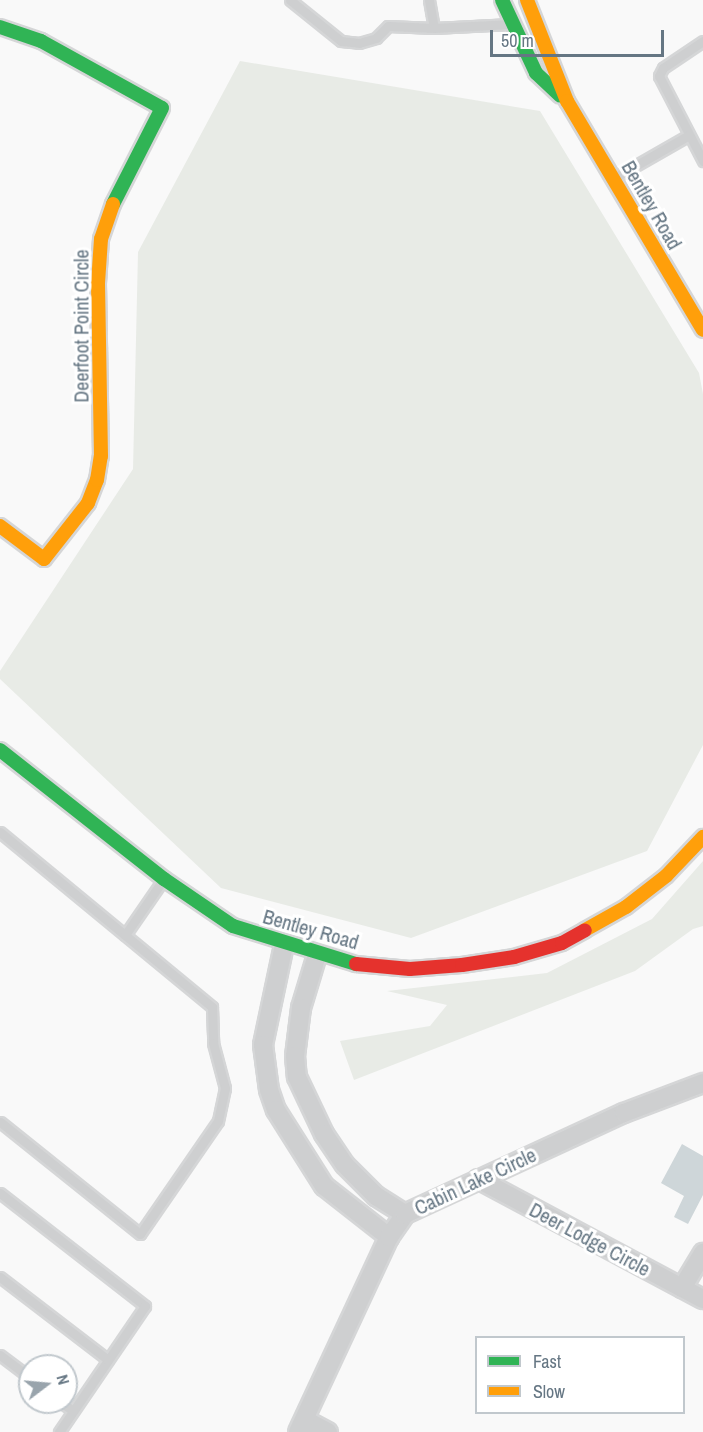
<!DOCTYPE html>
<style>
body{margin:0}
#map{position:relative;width:703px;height:1432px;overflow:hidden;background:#f9f9f9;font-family:"Archivo Narrow",sans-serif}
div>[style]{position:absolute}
.green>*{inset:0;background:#e8ebe6}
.water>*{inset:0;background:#ced6d9}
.roads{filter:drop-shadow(2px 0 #d5d6d7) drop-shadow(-2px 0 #d5d6d7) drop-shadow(0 2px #d5d6d7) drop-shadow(0 -2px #d5d6d7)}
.lane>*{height:9px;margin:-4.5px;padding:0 4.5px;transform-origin:4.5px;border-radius:4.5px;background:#cecfd0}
.street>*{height:18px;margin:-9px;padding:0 9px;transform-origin:9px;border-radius:9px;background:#cecfd0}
.fast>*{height:14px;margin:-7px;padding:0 7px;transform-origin:7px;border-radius:7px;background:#30b455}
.slow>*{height:14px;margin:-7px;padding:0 7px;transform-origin:7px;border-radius:7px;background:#ff9f0a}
.jam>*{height:14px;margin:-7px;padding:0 7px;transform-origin:7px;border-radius:7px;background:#e5322d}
span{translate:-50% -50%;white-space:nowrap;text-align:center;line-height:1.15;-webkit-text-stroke:6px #fff;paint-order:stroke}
.street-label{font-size:20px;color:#657683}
.legend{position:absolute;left:475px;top:1336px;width:210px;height:78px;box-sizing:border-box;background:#fff;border:2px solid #c1c8cd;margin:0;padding:8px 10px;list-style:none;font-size:18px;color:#657683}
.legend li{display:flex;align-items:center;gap:12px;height:30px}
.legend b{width:30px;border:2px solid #c1c8cd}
.north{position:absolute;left:18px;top:1354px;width:60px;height:60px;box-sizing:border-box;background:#fff;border:2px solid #c1c8cd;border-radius:50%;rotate:74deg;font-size:16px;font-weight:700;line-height:24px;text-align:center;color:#657683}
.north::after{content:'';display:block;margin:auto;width:21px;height:27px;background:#99a4ac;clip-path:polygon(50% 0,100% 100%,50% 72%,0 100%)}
.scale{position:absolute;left:490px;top:30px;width:174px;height:27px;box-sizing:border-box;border:3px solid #657683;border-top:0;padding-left:8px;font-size:18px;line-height:21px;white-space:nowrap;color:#657683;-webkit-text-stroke:4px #fff;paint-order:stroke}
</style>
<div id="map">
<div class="green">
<i style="clip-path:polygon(240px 61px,540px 111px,699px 373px,703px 394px,703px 745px,647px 851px,411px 938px,221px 888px,0 679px,0 671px,133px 469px,138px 252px)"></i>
<i style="clip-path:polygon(703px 861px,703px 926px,693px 929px,635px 971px,354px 1080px,340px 1041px,430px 1026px,447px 1005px,387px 991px,547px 973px,652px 919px)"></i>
</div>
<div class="water">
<i style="clip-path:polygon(682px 1144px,703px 1156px,703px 1195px,688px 1224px,674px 1217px,684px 1196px,661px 1183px)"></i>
</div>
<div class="roads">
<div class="lane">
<i style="left:290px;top:0;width:65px;rotate:38.8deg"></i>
<i style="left:341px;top:41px;width:18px;rotate:6deg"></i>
<i style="left:359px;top:43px;width:18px;rotate:-16deg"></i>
<i style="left:376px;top:38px;width:17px;rotate:-45deg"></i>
<i style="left:388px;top:26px;width:46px;rotate:2.5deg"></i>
<i style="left:429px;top:0;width:28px;rotate:80deg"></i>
<i style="left:434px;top:28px;width:77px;rotate:-3deg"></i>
<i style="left:703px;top:41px;width:48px;rotate:146deg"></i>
<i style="left:663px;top:68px;width:9px;rotate:117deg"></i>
<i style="left:659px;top:76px;width:96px;rotate:62.6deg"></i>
<i style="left:614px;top:178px;width:86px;rotate:-29.8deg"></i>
<i style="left:0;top:832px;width:275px;rotate:39.5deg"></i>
<i style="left:212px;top:1007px;width:36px;rotate:88deg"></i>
<i style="left:213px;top:1043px;width:47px;rotate:75.1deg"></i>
<i style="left:225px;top:1088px;width:34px;rotate:102deg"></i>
<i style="left:218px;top:1121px;width:137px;rotate:124.6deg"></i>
<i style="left:140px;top:1234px;width:179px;rotate:-141.3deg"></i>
<i style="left:125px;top:935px;width:67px;rotate:-55.4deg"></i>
<i style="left:0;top:1193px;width:184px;rotate:37.9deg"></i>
<i style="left:145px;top:1306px;width:153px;rotate:124.3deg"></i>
<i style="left:0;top:1277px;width:136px;rotate:37.5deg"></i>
<i style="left:0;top:1355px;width:38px;rotate:37deg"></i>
<i style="left:61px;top:1402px;width:15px;rotate:37deg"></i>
</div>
<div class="street">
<i style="left:284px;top:945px;width:102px;rotate:101.9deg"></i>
<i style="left:263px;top:1045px;width:45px;rotate:82.4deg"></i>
<i style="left:269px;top:1090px;width:21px;rotate:71deg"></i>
<i style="left:276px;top:1110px;width:90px;rotate:57.7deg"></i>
<i style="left:324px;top:1186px;width:83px;rotate:38.1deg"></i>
<i style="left:317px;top:955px;width:55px;rotate:106.8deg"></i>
<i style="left:301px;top:1008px;width:48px;rotate:97.1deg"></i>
<i style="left:295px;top:1056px;width:21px;rotate:85deg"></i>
<i style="left:297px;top:1077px;width:63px;rotate:64.7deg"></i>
<i style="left:324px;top:1134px;width:37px;rotate:56deg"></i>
<i style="left:345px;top:1165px;width:44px;rotate:45deg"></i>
<i style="left:376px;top:1196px;width:34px;rotate:32deg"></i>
<i style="left:478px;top:1179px;width:255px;rotate:28.1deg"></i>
<i style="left:682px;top:1288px;width:41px;rotate:-59deg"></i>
<i style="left:305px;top:1420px;width:26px;rotate:28deg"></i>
<i style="left:298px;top:1432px;width:215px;rotate:-65deg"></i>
<i style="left:389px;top:1237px;width:28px;rotate:-55deg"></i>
<i style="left:405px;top:1214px;width:241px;rotate:-24.8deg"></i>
<i style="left:624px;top:1113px;width:85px;rotate:-20.8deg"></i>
</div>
<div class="fast">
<i style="left:502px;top:0;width:81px;rotate:65deg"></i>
<i style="left:536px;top:73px;width:33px;rotate:43deg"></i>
<i style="left:0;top:27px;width:43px;rotate:18.9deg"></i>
<i style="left:41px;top:41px;width:138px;rotate:29deg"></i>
<i style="left:162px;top:108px;width:108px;rotate:117deg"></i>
<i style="left:0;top:750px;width:209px;rotate:38.2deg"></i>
<i style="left:164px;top:879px;width:83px;rotate:34.3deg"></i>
<i style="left:233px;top:926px;width:129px;rotate:17.2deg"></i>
</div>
<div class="slow">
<i style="left:527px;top:0;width:109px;rotate:68.4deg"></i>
<i style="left:567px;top:101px;width:266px;rotate:59.3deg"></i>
<i style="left:0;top:526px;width:55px;rotate:36.9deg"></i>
<i style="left:44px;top:559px;width:71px;rotate:-51.8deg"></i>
<i style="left:88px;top:503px;width:25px;rotate:-69deg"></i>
<i style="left:97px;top:480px;width:24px;rotate:-81deg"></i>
<i style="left:101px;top:456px;width:173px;rotate:-91deg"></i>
<i style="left:98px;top:283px;width:44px;rotate:-86.1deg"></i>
<i style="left:101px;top:239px;width:37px;rotate:-71deg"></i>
<i style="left:585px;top:930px;width:47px;rotate:-29.3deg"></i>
<i style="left:626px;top:907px;width:51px;rotate:-37.8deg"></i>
<i style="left:666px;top:876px;width:54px;rotate:-46.5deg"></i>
</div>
<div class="jam">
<i style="left:356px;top:964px;width:54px;rotate:5.3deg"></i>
<i style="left:410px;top:969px;width:52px;rotate:-4.4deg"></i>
<i style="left:462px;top:965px;width:53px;rotate:-8.7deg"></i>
<i style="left:514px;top:957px;width:50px;rotate:-16.3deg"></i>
<i style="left:562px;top:943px;width:26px;rotate:-29deg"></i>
</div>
</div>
<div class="street-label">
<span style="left:652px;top:205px;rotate:60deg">Bentley Road</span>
<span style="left:81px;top:326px;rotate:-90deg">Deerfoot Point Circle</span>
<span style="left:311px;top:929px;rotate:16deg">Bentley Road</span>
<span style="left:475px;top:1181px;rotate:-25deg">Cabin Lake Circle</span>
<span style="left:590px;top:1239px;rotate:28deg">Deer Lodge Circle</span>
</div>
<ul class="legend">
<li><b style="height:8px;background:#30b455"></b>Fast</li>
<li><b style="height:8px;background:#ff9f0a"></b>Slow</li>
</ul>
<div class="north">N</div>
<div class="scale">50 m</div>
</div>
